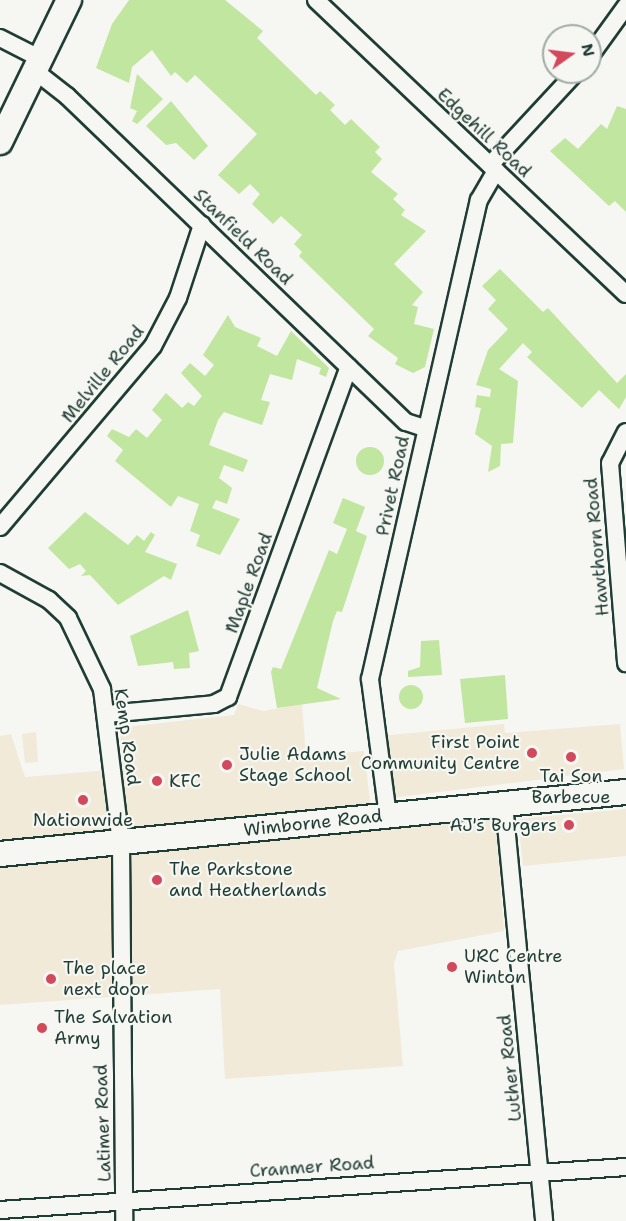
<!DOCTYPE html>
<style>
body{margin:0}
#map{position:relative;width:626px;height:1221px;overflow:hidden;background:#f6f6f2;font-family:"Shantell Sans",sans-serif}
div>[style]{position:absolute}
.built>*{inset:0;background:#f2ead9}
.green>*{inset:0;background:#c1e69f}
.round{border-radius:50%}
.roads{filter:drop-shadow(2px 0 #1f3d34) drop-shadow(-2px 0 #1f3d34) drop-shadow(0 2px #1f3d34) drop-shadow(0 -2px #1f3d34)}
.street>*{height:16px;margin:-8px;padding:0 8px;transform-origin:8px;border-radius:8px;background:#f6f6f2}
.secondary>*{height:24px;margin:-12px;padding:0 12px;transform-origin:12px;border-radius:12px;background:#f6f6f2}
.dots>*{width:16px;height:16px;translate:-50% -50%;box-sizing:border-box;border:3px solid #f6f6f2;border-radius:50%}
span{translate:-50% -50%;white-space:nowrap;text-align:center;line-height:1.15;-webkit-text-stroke:4.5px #f6f6f2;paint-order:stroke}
.street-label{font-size:18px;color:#1f3d34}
.poi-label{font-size:18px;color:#1f3d34}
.right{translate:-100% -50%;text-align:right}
.left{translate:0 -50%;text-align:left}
.north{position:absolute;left:542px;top:24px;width:60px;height:60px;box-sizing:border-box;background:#f6f6f2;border:2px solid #a0aca6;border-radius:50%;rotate:76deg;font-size:16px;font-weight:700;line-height:24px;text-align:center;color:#1f3d34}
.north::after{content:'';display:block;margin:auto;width:21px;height:27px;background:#d1495b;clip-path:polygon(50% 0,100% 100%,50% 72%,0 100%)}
</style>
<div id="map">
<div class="built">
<i style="clip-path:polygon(238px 704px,263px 711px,302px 704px,306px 756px,364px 751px,373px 826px,495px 817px,504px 931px,398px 951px,394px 964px,403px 1066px,225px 1079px,220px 989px,0 1005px,0 736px,11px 734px,25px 777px,123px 769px,120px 732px,125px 727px,234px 715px)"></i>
<i style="clip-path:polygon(504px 724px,505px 733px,620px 724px,624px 769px,391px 798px,381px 736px)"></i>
<i style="clip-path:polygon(36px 732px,38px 762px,25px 763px,22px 734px)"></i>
<i style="clip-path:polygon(626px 809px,626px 856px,523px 866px,518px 819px)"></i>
</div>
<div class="green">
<i style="clip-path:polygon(129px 0,225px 0,263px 31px,257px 38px,316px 95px,320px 91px,335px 105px,330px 110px,345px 125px,351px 119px,380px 147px,375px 152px,382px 159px,371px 172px,398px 194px,393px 199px,405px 210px,401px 215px,426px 231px,394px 264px,423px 292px,412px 305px,418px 307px,414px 324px,434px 329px,425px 367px,413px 373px,395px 364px,398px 358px,368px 336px,374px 329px,299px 256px,302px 252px,294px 244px,302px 235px,281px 216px,273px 224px,252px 204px,260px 194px,250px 184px,239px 194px,218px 175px,257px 134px,195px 75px,187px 83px,175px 72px,171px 76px,152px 50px,132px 67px,129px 83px,96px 68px,112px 24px)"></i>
<i style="clip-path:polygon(137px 74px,163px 99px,137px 124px,132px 121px,137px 111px,130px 108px)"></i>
<i style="clip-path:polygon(171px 101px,208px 146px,194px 160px,176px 143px,166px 145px,146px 126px)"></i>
<i style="clip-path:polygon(617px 106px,626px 109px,626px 212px,615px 201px,609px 206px,550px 151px,565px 138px,578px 149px,601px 124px,607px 129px)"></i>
<i style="clip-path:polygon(500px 269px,543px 312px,548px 308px,617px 383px,626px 374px,626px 397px,619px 409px,599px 390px,582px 408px,527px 357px,532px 352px,523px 343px,499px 369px,518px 381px,513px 443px,501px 444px,500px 466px,488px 472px,492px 446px,475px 434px,481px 408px,475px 407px,477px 395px,490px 397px,491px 389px,476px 385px,488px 350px,508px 329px,488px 309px,496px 300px,482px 286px)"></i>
<i style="clip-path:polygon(228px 315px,235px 327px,261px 338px,257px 346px,277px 356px,291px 331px,329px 368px,326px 377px,319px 374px,321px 368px,297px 359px,292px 380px,270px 374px,261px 400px,270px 402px,262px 425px,224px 412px,218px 420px,209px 445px,248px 460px,243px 472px,224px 465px,219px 478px,232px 488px,227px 504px,216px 500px,212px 508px,240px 519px,220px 555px,196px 546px,200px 535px,190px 531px,199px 504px,178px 496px,171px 507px,115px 461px,123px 450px,107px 436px,112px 429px,129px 437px,136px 429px,147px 438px,162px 420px,152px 410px,166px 393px,182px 408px,188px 402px,194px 406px,202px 396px,181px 373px,190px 363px,205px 376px,214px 365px,203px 355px)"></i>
<i class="round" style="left:356px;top:447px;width:28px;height:28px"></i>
<i style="clip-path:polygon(343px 498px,365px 507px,356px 531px,367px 536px,342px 612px,337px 611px,333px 621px,317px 688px,341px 699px,277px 708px,271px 672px,273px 667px,281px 669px,329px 550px,337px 554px,347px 529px,333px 523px)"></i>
<i style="clip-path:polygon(85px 512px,128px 545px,137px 535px,144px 541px,151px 532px,155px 535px,145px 552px,177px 564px,171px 580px,164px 576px,118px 605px,90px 575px,81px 576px,86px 571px,80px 564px,69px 569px,48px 548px)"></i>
<i style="clip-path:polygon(188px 610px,199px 651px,189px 653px,190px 668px,174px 669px,173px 662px,138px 666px,130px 636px)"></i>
<i style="clip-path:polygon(439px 640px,442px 675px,408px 677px,408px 671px,420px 667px,421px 641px)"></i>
<i style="clip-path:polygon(505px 675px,508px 719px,465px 723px,460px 679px)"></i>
<i class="round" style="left:399px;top:685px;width:24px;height:24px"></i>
</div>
<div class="roads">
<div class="street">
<i style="left:316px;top:0;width:427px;rotate:43.5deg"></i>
<i style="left:0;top:38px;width:46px;rotate:27.1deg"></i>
<i style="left:590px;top:56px;width:62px;rotate:-54.2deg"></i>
<i style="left:35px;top:71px;width:41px;rotate:38deg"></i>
<i style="left:67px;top:96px;width:470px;rotate:43.9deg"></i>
<i style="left:406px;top:422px;width:19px;rotate:18deg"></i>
<i style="left:490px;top:165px;width:127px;rotate:-47.2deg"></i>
<i style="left:626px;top:432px;width:35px;rotate:117deg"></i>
<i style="left:610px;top:463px;width:201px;rotate:85.4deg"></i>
<i style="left:0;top:527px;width:237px;rotate:-49.8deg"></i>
<i style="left:153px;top:346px;width:54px;rotate:-62.5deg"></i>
<i style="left:178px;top:298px;width:77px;rotate:-71.8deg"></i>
<i style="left:0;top:573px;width:56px;rotate:28.9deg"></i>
<i style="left:49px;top:600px;width:26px;rotate:43deg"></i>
<i style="left:68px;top:618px;width:79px;rotate:64.4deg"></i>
<i style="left:102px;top:689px;width:156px;rotate:83deg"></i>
<i style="left:121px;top:844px;width:377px;rotate:89.5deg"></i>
<i style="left:107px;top:714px;width:107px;rotate:-5.3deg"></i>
<i style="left:214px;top:704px;width:16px;rotate:-27deg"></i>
<i style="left:228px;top:697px;width:351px;rotate:-69.9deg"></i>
<i style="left:504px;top:804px;width:419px;rotate:84.5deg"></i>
<i style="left:388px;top:816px;width:138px;rotate:-97.5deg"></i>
<i style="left:370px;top:679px;width:491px;rotate:-77.2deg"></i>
<i style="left:479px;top:200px;width:34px;rotate:-60deg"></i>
<i style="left:0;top:1210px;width:627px;rotate:-3.93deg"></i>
</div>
<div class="secondary">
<i style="left:0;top:142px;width:158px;rotate:-64.1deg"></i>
<i style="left:0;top:854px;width:629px;rotate:-5.66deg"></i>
</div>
</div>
<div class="dots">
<i style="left:532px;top:753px;background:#d1495b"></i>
<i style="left:571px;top:757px;background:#d1495b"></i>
<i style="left:227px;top:765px;background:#d1495b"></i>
<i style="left:157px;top:781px;background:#d1495b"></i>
<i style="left:83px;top:800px;background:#d1495b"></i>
<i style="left:569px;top:825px;background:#d1495b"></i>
<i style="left:157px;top:880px;background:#d1495b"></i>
<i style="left:452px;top:967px;background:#d1495b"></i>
<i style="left:51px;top:979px;background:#d1495b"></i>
<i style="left:42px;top:1028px;background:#d1495b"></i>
</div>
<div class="street-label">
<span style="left:484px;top:133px;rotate:43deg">Edgehill Road</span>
<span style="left:243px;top:237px;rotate:44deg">Stanfield Road</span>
<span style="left:103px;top:374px;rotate:-51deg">Melville Road</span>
<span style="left:393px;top:486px;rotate:-78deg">Privet Road</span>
<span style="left:597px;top:547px;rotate:-95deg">Hawthorn Road</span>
<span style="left:249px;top:583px;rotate:-70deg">Maple Road</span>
<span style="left:127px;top:737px;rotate:82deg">Kemp Road</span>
<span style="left:313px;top:823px;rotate:-6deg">Wimborne Road</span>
<span style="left:510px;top:1068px;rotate:-96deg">Luther Road</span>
<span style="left:103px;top:1123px;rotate:-92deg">Latimer Road</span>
<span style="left:312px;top:1167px;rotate:-4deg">Cranmer Road</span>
</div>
<div class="poi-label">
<span class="right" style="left:520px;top:753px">First Point<br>Community Centre</span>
<span class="left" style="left:239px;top:765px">Julie Adams<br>Stage School</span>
<span style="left:571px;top:787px">Tai Son<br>Barbecue</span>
<span class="left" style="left:169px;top:781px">KFC</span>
<span style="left:83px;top:820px">Nationwide</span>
<span class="right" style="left:557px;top:825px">AJ's Burgers</span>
<span class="left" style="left:169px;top:880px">The Parkstone<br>and Heatherlands</span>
<span class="left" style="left:464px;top:967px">URC Centre<br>Winton</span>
<span class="left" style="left:63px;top:979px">The place<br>next door</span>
<span class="left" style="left:54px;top:1028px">The Salvation<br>Army</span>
</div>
<div class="north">N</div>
</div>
